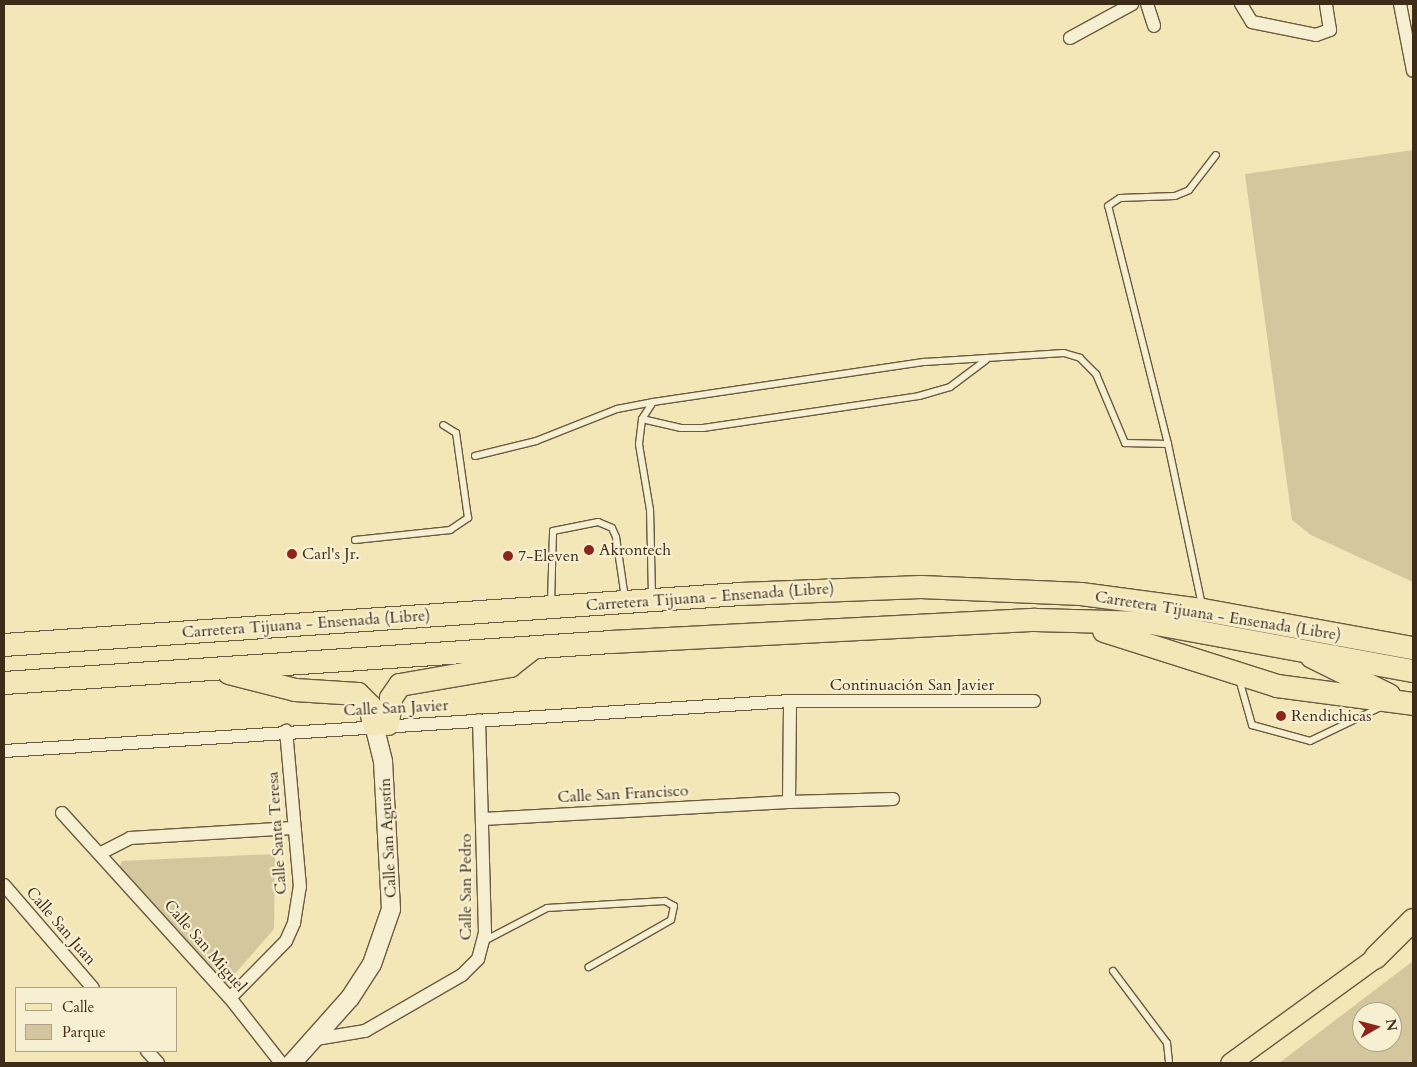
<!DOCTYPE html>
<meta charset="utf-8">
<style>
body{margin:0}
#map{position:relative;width:1417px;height:1067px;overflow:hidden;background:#f3e7b8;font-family:Cardo,serif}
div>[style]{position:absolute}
.green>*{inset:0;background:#d4c79d}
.roads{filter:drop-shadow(1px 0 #6b5b41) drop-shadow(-1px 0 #6b5b41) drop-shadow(0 1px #6b5b41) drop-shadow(0 -1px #6b5b41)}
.lane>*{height:6px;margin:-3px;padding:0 3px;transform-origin:3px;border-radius:3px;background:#f7efd1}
.street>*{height:12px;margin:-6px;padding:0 6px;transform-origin:6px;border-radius:6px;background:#f7efd1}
.secondary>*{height:18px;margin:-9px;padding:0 9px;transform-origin:9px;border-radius:9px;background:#f7efd1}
.primary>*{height:19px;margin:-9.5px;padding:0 9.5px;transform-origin:9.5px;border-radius:9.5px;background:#f3e7b8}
.highway>*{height:22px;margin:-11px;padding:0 11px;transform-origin:11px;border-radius:11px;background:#f3e7b8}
.dots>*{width:14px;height:14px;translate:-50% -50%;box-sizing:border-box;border:2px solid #f7efd1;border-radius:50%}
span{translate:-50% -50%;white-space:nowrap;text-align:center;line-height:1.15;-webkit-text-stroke:4.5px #f7efd1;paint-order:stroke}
.poi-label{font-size:16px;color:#3e2c19}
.left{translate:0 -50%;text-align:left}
.street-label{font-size:16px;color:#3e2c19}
.frame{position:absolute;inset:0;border:5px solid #3e2c19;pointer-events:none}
.legend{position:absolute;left:15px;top:987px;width:162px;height:65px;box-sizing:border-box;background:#f7efd1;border:1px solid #ada187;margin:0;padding:6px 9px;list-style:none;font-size:15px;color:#3e2c19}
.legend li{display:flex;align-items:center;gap:10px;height:25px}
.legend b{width:25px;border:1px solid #ada187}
.north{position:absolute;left:1352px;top:1002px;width:50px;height:50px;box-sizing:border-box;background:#f7efd1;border:1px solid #ada187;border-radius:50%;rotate:82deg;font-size:14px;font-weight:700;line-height:20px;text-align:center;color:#3e2c19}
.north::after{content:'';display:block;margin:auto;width:18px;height:22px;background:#8f2418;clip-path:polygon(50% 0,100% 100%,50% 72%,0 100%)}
</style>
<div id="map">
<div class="green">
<i style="clip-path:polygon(1413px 150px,1413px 582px,1311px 535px,1292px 520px,1245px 174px)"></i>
<i style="clip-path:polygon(275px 854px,274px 929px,226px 984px,119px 868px,122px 861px)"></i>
<i style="clip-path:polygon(evenodd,1413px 961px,1413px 1063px,1279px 1063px,1413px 961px,1362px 1012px,1392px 1012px,1392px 1042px,1362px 1042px,1362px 1012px)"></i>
</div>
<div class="roads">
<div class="lane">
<i style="left:642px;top:419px;width:40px;rotate:13deg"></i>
<i style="left:681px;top:428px;width:22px"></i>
<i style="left:703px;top:428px;width:218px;rotate:-8.4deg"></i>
<i style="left:919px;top:396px;width:32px;rotate:-16deg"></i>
<i style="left:950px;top:387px;width:45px;rotate:-36.9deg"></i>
<i style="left:1168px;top:444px;width:245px;rotate:-104.1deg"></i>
<i style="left:1108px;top:206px;width:14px;rotate:-34deg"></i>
<i style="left:1120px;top:198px;width:55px;rotate:-2.1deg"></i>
<i style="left:1175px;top:196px;width:15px;rotate:-23deg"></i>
<i style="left:1189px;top:190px;width:44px;rotate:-52.4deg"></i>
<i style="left:475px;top:456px;width:63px;rotate:-13.8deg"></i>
<i style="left:536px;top:441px;width:87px;rotate:-21.6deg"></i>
<i style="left:617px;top:409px;width:37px;rotate:-11deg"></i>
<i style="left:355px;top:540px;width:96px;rotate:-6deg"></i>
<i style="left:450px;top:530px;width:22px;rotate:-34deg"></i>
<i style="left:468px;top:518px;width:86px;rotate:-98deg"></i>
<i style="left:456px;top:433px;width:15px;rotate:-148deg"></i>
<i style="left:652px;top:596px;width:86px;rotate:-91.3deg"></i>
<i style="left:650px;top:510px;width:67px;rotate:-99.5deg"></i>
<i style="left:639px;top:444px;width:25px;rotate:-83deg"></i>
<i style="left:642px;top:419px;width:20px;rotate:-57deg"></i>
<i style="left:653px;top:402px;width:275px;rotate:-8.4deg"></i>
<i style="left:925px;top:362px;width:139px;rotate:-3.7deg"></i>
<i style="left:1064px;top:353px;width:17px;rotate:17deg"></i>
<i style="left:1080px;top:358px;width:23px;rotate:45deg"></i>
<i style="left:1096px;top:374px;width:75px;rotate:67.2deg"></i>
<i style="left:1125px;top:443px;width:43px;rotate:1.3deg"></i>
<i style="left:1168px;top:444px;width:165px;rotate:78.1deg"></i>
<i style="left:551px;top:604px;width:73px;rotate:-88.4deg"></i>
<i style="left:553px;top:531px;width:46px;rotate:-11.3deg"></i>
<i style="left:598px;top:522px;width:15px;rotate:23deg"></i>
<i style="left:612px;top:528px;width:10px;rotate:66deg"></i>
<i style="left:616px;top:537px;width:62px;rotate:81.6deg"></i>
<i style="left:1239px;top:679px;width:48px;rotate:74.2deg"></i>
<i style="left:1252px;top:725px;width:60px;rotate:15.4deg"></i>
<i style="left:1310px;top:741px;width:76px;rotate:-25.6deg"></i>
<i style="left:484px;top:941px;width:71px;rotate:-27.6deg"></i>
<i style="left:547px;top:908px;width:118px;rotate:-3.4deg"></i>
<i style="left:665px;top:901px;width:10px;rotate:29deg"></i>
<i style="left:674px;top:906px;width:14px;rotate:102deg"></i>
<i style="left:671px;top:920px;width:95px;rotate:150.2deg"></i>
<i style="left:1113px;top:971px;width:90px;rotate:53.1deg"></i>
<i style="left:1167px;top:1043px;width:20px;rotate:84deg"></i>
</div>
<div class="street">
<i style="left:1147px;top:4px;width:23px;rotate:72deg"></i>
<i style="left:1241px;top:4px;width:21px;rotate:59deg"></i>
<i style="left:1252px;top:22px;width:65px;rotate:11.5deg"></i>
<i style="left:1316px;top:35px;width:15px;rotate:-20deg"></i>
<i style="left:1330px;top:30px;width:26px;rotate:-99deg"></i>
<i style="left:1400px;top:4px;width:68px;rotate:79deg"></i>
<i style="left:1070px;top:38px;width:71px;rotate:-28.7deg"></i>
<i style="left:4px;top:751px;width:788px;rotate:-3.64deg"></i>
<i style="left:790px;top:701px;width:244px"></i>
<i style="left:789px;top:802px;width:104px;rotate:-1.7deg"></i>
<i style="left:62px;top:813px;width:250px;rotate:47.8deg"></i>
<i style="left:230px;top:998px;width:83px;rotate:51.9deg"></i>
<i style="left:483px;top:819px;width:306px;rotate:-3.2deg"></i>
<i style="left:789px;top:802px;width:101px;rotate:-89.4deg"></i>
<i style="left:101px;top:853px;width:33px;rotate:-27deg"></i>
<i style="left:130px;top:838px;width:163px;rotate:-3.5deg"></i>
<i style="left:4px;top:885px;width:136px;rotate:49.2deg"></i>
<i style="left:230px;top:998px;width:80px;rotate:-45.5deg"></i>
<i style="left:286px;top:941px;width:20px;rotate:-66deg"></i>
<i style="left:294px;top:923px;width:36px;rotate:-81deg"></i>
<i style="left:300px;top:887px;width:157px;rotate:-95.1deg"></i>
<i style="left:316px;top:1039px;width:50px;rotate:-9.3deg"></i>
<i style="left:365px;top:1031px;width:112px;rotate:-30deg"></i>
<i style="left:462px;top:975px;width:23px;rotate:-45deg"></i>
<i style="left:478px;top:959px;width:27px;rotate:-75deg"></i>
<i style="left:485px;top:933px;width:213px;rotate:-91.6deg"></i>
<i style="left:147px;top:1051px;width:16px;rotate:47deg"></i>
</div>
<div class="secondary">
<i style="left:292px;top:1063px;width:87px;rotate:-48.3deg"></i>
<i style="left:350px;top:998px;width:40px;rotate:-57.1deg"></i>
<i style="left:372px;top:964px;width:58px;rotate:-70.9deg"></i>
<i style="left:391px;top:909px;width:148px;rotate:-93.1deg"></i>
<i style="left:383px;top:761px;width:37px;rotate:-104deg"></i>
</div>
<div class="primary">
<i style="left:1230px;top:1063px;width:180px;rotate:-36deg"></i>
</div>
<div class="highway">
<i style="left:1104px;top:631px;width:182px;rotate:17.6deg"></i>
<i style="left:1277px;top:686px;width:137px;rotate:7.5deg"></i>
<i style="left:4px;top:645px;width:739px;rotate:-3.96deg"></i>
<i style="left:741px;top:594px;width:180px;rotate:-2.2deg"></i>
<i style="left:921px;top:587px;width:160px;rotate:2.5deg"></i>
<i style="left:1081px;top:594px;width:123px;rotate:7.5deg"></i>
<i style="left:1203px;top:610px;width:213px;rotate:10.3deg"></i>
<i style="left:1312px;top:657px;width:86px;rotate:26.3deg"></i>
<i style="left:229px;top:673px;width:68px;rotate:14.4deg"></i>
<i style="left:295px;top:690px;width:63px;rotate:3.6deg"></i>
<i style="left:358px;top:694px;width:17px;rotate:45deg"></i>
<i style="left:370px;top:706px;width:19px;rotate:78deg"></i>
<i style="left:4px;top:683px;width:608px;rotate:-3.86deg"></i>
<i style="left:611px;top:642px;width:425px;rotate:-3deg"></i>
<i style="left:1035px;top:620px;width:116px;rotate:1.5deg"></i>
<i style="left:1151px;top:623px;width:266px;rotate:10.4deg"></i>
<i style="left:388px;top:724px;width:26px;rotate:-83deg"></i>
<i style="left:391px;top:698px;width:16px;rotate:-55deg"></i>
<i style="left:400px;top:685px;width:112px;rotate:-9.8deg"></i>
<i style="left:510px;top:666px;width:28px;rotate:-38deg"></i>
<i style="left:1376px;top:957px;width:52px;rotate:-45deg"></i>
</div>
</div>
<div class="dots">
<i style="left:589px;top:550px;background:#8f2418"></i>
<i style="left:292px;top:554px;background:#8f2418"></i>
<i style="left:508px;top:556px;background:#8f2418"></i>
<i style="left:1281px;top:716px;background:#8f2418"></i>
</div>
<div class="poi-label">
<span class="left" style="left:599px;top:550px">Akrontech</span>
<span class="left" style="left:302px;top:554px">Carl's Jr.</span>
<span class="left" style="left:518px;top:556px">7-Eleven</span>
<span class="left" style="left:1291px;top:716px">Rendichicas</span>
</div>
<div class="street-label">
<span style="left:710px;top:597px;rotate:-4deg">Carretera Tijuana - Ensenada (Libre)</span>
<span style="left:1218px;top:616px;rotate:9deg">Carretera Tijuana - Ensenada (Libre)</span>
<span style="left:306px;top:624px;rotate:-4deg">Carretera Tijuana - Ensenada (Libre)</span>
<span style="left:912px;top:685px">Continuación San Javier</span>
<span style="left:396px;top:708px;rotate:-3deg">Calle San Javier</span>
<span style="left:623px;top:794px;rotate:-3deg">Calle San Francisco</span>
<span style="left:277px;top:833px;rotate:-94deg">Calle Santa Teresa</span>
<span style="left:388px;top:838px;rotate:-93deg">Calle San Agustín</span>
<span style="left:466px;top:887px;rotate:-90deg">Calle San Pedro</span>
<span style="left:61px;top:926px;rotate:49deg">Calle San Juan</span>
<span style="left:205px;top:946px;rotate:49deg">Calle San Miguel</span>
</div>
<div class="frame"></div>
<ul class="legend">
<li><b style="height:6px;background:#f3e7b8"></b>Calle</li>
<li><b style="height:14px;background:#d4c79d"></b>Parque</li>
</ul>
<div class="north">N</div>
</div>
